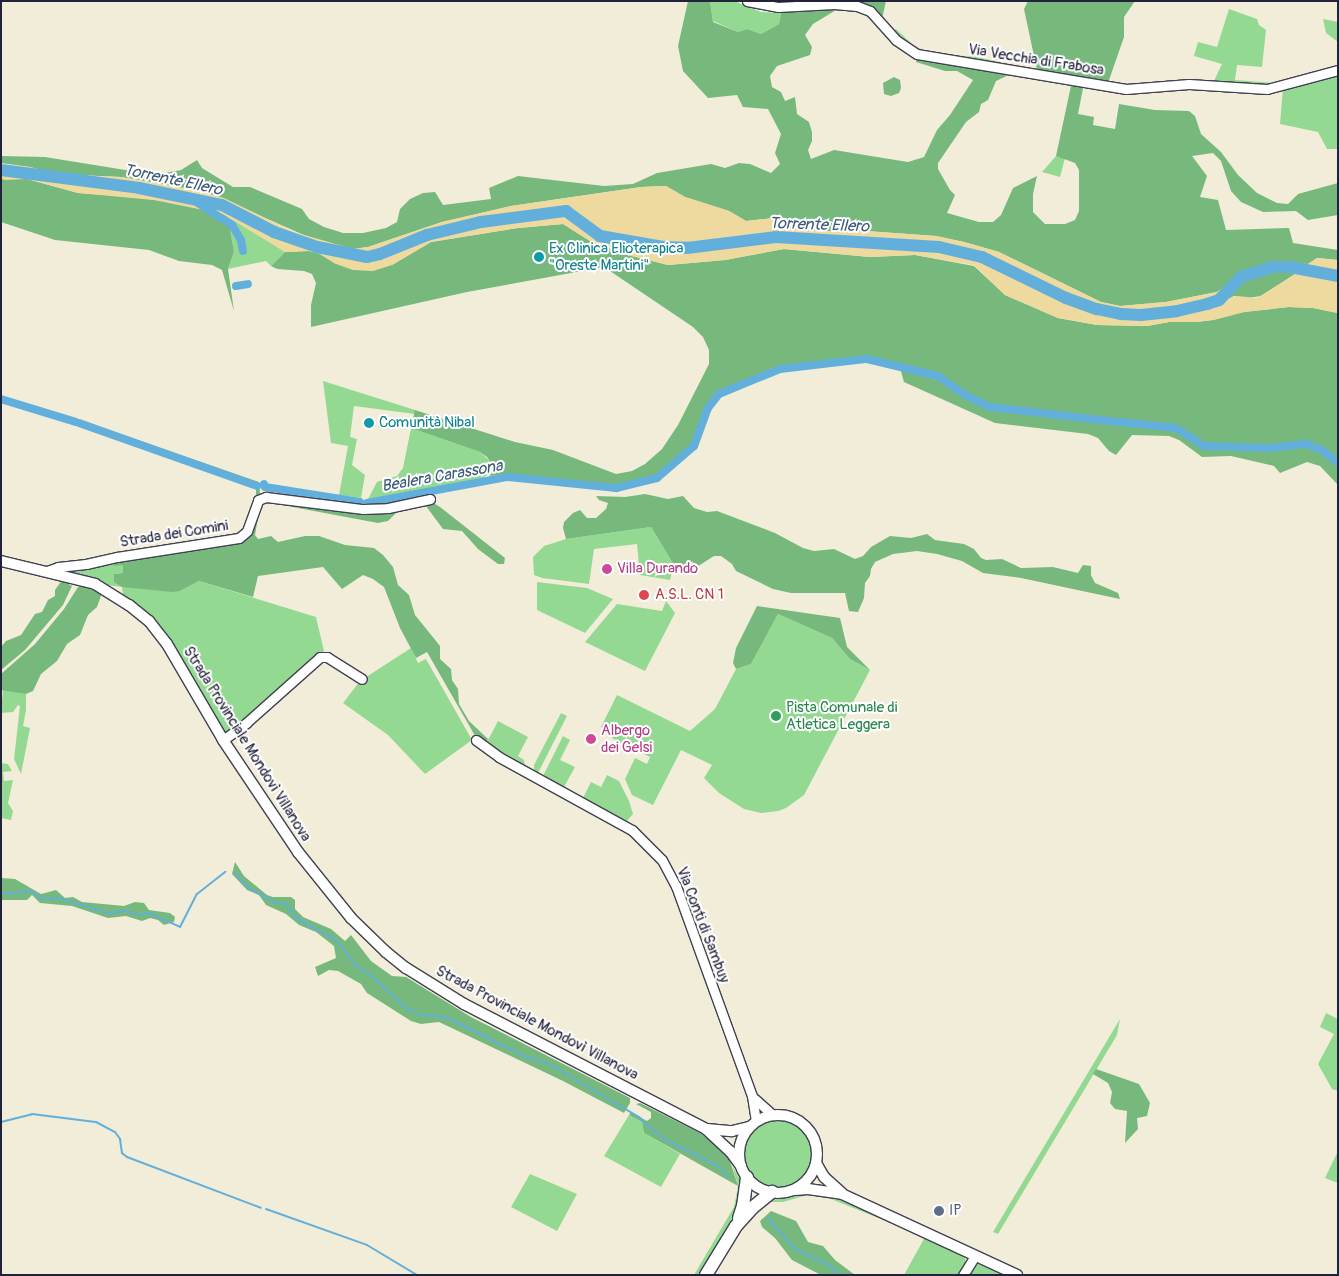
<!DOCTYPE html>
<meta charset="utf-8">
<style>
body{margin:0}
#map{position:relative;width:1339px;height:1276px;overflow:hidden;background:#f2edd9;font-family:Pangolin,sans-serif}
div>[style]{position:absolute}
.green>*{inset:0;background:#94d992}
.round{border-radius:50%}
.forest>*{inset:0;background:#77b97c}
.sand>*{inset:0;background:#eeda9e}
.stream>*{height:2px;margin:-1px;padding:0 1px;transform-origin:1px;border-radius:1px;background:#62afdb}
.canal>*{height:8px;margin:-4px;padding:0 4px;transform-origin:4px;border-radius:4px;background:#62afdb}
.river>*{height:12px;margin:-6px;padding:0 6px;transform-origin:6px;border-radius:6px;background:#62afdb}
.roads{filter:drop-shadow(1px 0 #414053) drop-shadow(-1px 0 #414053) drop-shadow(0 1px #414053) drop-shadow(0 -1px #414053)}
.minor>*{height:9px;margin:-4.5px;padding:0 4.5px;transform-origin:4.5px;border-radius:4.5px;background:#fff}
.major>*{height:10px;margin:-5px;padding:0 5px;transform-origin:5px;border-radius:5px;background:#fff}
.major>.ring{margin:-5px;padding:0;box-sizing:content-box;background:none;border:10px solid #fff;border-radius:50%}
.highway>*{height:12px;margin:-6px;padding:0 6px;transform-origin:6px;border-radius:6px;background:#fff}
.dots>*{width:14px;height:14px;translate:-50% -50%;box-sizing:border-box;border:2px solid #fff;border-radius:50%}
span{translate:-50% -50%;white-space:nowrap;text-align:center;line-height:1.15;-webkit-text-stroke:4px #fff;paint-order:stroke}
.street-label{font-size:15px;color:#22223b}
.culture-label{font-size:15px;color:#0d838f}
.left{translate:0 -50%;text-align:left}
.hotel-label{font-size:15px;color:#b23c85}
.health-label{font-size:15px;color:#be3a42}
.leisure-label{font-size:15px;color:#27864d}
.service-label{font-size:15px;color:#4e5e75}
.water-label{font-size:16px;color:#3c5a7b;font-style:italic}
.frame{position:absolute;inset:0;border:2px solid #22223b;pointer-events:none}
</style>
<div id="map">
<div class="green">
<i style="clip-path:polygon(710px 1px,734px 1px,761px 12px,781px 13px,779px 24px,761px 34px,747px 29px,738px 32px,713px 21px)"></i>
<i style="clip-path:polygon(1229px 9px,1257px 19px,1259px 25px,1266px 30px,1262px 67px,1237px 65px,1235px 80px,1277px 83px,1268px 85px,1213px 83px,1222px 64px,1194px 56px,1198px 42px,1217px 47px)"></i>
<i style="clip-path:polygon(1323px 19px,1338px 22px,1338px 42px,1326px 33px)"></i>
<i style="clip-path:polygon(896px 29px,913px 45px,929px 53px,977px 57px,1037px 70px,925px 53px,903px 43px,892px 32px)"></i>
<i style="clip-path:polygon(1338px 74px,1338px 149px,1327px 149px,1318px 132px,1280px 124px,1283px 87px)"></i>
<i style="clip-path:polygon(1056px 156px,1065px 158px,1060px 177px,1042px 172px)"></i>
<i style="clip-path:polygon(228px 217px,255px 232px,285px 252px,271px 266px,266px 261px,228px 269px,234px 252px)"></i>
<i style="clip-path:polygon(323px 381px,415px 410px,415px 414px,354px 406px,350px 437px,357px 439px,352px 465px,365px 475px,361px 498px,339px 495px,348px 446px,331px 443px)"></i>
<i style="clip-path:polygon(411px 428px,480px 452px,491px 462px,493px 472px,482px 478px,368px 499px,377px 482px,397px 476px,403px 468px)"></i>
<i style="clip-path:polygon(651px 527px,674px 565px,670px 580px,640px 575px,637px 544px,594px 549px,589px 584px,542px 578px,534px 575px,533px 557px,544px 546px,566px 539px)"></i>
<i style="clip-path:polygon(114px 560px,123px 565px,123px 573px,114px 574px,114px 582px,180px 591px,199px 581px,316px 617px,324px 651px,226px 734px,168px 638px,150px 616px,123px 595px,122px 587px,106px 585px,62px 570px,98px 566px)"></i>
<i style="clip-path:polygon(537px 582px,587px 588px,613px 599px,585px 633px,537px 610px)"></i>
<i style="clip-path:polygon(666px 601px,675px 613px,645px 671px,585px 642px,617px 604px,662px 611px)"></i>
<i style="clip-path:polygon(778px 614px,832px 638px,850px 659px,870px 670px,804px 795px,786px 808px,778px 811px,761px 813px,744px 809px,719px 793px,704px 778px,712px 765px,681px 750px,653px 805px,632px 795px,625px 779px,635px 758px,647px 764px,650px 757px,612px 738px,614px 733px,601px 727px,617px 695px,690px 731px,715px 709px,736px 669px,751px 664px)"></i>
<i style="clip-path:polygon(411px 648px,418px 663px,426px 659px,472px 740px,425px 774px,388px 735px,343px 703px,360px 681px)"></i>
<i style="clip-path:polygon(3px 689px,26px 694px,26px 710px,23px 726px,30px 728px,21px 774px,14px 759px,20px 706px,18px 705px,13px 712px,1px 713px)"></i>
<i style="clip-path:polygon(561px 713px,567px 716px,538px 773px,534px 771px,534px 765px)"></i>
<i style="clip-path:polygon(498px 721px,528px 737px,518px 756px,524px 760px,525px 767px,485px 746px)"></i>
<i style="clip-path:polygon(563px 736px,570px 740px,560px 760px,575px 767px,564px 787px,543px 776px)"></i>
<i style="clip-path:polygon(1px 763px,8px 764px,12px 771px,3px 772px,4px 781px,13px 780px,8px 803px,13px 811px,11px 820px,1px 818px)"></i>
<i style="clip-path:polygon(607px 775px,619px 781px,629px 801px,633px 814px,627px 821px,583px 798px,591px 782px,601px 787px)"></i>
<i style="clip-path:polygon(1326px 1013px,1338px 1019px,1338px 1091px,1332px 1089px,1318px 1064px,1334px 1034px,1320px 1027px)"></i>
<i style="clip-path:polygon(1120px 1019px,1117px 1035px,998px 1234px,993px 1232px)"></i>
<i style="clip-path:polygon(629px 1115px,642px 1122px,644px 1133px,680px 1154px,661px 1187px,604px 1156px)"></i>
<i class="round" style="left:744px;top:1120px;width:68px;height:68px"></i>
<i style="clip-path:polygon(1338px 1151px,1338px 1183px,1325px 1178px)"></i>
<i style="clip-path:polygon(732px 1165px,741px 1182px,736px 1212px,699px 1275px,694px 1275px,734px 1207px,738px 1186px)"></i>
<i style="clip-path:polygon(530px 1174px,577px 1194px,557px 1231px,511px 1207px)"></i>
<i style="clip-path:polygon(811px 1193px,837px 1198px,918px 1234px,831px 1199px,807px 1195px,783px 1202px,768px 1202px,760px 1206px,748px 1219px,714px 1275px,711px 1275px,739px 1228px,760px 1204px,767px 1199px)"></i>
<i style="clip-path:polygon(925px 1237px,965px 1258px,966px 1266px,962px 1275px,904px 1275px)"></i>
<i style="clip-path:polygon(978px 1264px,981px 1265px,1003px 1275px,967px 1275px)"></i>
</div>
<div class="forest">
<i style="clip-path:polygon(688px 1px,710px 1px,713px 22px,738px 32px,747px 29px,761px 34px,779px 24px,781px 13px,841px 7px,813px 24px,805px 35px,812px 47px,810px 55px,777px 66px,770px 76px,772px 87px,781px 92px,785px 101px,795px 97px,797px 114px,809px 122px,812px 132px,812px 141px,808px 150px,811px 159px,834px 150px,908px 162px,924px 157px,937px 130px,950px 115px,973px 80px,957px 71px,945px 71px,916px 62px,916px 56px,1013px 73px,996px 81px,988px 100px,981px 104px,979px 112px,966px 122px,938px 163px,938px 169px,950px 190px,955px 195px,947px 213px,979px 222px,993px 222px,1001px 215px,1013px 188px,1037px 176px,1033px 194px,1033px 212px,1045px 224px,1065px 224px,1075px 220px,1079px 211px,1079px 170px,1075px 163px,1056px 156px,1072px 81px,1084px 83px,1078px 114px,1094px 117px,1093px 125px,1115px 129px,1119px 104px,1155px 110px,1189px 111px,1195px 116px,1201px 134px,1221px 152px,1238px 175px,1257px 193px,1277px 203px,1288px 204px,1298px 194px,1338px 183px,1338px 215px,1308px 220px,1296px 211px,1263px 212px,1241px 202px,1231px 191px,1221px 161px,1213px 153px,1192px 156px,1207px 176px,1200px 197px,1218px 200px,1226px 230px,1289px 228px,1293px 243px,1338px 250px,1338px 260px,1317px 258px,1308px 264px,1280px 263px,1232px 280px,1227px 287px,1217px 292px,1166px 302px,1120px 306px,1101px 302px,999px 252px,964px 242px,936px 236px,866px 231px,819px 231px,793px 227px,774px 218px,746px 221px,729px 211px,685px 197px,666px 186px,641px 187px,511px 206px,442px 222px,368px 247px,353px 249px,315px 240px,247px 210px,163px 184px,121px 177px,54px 174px,30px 167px,1px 163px,1px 156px,45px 157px,150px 174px,165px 173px,181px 170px,197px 160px,202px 168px,233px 187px,250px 187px,302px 209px,309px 219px,324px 227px,343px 233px,363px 233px,386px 228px,397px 222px,400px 209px,410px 199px,423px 193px,435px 192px,443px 205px,491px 199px,489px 188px,518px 176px,604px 186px,633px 184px,657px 173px,711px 164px,725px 168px,739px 163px,750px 164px,771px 173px,780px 164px,775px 153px,781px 134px,768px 109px,743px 107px,737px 95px,708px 98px,683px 71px,678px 46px)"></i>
<i style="clip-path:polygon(886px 1px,882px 19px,854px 2px,855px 1px)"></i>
<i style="clip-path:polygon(1028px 1px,1135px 1px,1124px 17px,1124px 37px,1108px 83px,1037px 70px,1024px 9px)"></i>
<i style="clip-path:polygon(894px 77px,900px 80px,901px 88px,899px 93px,891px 96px,884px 94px,883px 83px)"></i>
<i style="clip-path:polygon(1px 179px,27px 179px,78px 193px,131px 197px,179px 203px,223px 214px,228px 217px,234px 252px,228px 269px,234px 311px,222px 270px,212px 265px,179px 261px,149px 250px,55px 240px,1px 222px)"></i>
<i style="clip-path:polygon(563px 224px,590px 241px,628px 255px,668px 265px,725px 260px,784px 249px,870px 257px,915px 255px,974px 266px,1005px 295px,1058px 318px,1097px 325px,1147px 326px,1169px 322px,1196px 322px,1213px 320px,1244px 312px,1289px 307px,1313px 308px,1338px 313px,1338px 461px,1323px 450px,1303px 442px,1272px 446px,1206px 445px,1175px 426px,990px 405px,966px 393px,936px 372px,870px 357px,775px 367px,720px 391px,708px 403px,692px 444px,656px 476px,620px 486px,508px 474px,489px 476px,493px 472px,494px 467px,487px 457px,480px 452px,411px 428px,415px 410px,515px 442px,553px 450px,616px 474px,632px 471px,645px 464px,662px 449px,678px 425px,709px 364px,709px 350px,703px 337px,693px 327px,604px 267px,467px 292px,311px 327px,311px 305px,316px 283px,312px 274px,304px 271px,277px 269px,271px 266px,285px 252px,309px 251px,320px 254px,336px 264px,392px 265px,431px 242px,518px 228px)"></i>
<i style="clip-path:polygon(1275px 270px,1298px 272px,1261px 296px,1248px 298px,1234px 296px,1228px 299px,1230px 293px,1241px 280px)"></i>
<i style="clip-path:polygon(900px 368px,940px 381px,964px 398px,993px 410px,1174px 430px,1206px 448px,1271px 450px,1306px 446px,1321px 452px,1338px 465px,1338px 485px,1320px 466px,1307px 462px,1280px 473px,1274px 466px,1231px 456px,1202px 457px,1179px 440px,1169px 436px,1132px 435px,1116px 455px,1109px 451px,1098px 438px,1088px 434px,995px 423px,904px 382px)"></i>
<i style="clip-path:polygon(80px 420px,259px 482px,260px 495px,256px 499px,256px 488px,80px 426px)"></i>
<i style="clip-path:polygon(645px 494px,668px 499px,683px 496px,694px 508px,707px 512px,717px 511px,775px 533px,803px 548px,814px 551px,834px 549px,855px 559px,863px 556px,871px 547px,890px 536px,911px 538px,927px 534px,935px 540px,964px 544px,974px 549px,981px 558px,986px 560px,1002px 559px,1021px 568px,1053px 567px,1078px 573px,1083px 565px,1091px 566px,1091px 575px,1095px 583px,1118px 593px,1120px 599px,1021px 578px,983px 573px,962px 561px,937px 554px,917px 551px,893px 554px,875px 562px,871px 569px,870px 576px,865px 583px,864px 598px,858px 612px,849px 611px,845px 593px,791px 593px,773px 589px,736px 571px,732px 564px,721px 556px,714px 556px,700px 565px,692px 567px,674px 565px,651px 527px,566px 539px,563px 528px,564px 522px,573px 513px,580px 510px,587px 518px,596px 518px,606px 509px,608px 503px,599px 500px,596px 496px,625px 497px)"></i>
<i style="clip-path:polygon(262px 500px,316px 506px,402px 507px,388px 521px,378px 523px,266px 502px,260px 507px,255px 535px,258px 539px,271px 536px,278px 542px,305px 536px,319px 536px,345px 545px,374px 548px,383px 555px,393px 567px,398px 585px,409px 595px,415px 615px,440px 646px,440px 659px,451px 669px,452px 680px,458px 689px,459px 704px,469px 721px,488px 739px,485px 746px,474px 734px,427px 652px,416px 658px,400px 628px,384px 587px,373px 579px,363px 575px,342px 589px,323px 567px,258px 576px,253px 597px,199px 581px,180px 591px,172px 592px,122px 587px,114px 582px,114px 574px,123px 573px,123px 565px,114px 566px,114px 560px,163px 554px,238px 541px)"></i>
<i style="clip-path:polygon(423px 502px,432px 502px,440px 507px,505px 558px,504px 564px,498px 564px,478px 549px,462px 531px,443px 529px)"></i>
<i style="clip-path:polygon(62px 580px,72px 586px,63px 605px,25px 650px,1px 670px,1px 647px,6px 641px,21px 635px,35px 614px,42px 612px,48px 600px,55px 596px,55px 590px)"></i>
<i style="clip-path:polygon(81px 586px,102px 593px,97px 607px,88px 615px,80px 635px,67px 644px,57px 661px,41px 674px,33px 691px,26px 694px,1px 690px,1px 674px,35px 644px,64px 609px,78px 587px)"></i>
<i style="clip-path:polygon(757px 606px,840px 618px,847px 647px,870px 670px,850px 659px,832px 638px,778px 614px,751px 664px,736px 669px,733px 663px,736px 648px)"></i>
<i style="clip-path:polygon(235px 862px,244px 876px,267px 895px,273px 897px,291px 897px,295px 900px,295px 909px,303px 917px,331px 929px,345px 941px,351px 935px,371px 961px,392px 976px,406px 977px,471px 1017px,630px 1098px,630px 1103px,624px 1113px,563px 1081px,439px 1022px,421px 1024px,411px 1021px,367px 993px,361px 984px,338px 971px,329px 970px,318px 976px,315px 967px,336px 958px,334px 946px,316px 932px,299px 925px,286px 914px,266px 905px,259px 895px,247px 890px,232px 874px)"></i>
<i style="clip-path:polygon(1px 878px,15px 879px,41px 894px,56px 890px,65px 898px,73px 897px,82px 902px,124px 906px,135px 902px,144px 903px,149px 910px,170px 913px,175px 917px,174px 922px,164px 925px,158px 920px,150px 918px,142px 921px,126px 916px,108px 918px,72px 906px,40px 903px,32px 895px,27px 900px,1px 900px)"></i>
<i style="clip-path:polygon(1096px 1069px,1139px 1084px,1150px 1103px,1147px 1116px,1137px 1118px,1138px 1129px,1125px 1143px,1127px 1111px,1115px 1109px,1110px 1103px,1112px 1092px,1108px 1083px,1093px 1074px)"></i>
<i style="clip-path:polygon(640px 1103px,700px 1133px,717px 1145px,729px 1158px,738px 1186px,644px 1133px,642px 1122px,629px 1115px,631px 1112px,647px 1121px,651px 1118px,651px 1112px,636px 1104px)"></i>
<i style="clip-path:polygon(771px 1211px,796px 1221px,808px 1242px,823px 1246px,835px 1260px,855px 1275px,821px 1275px,792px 1260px,775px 1238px,762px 1227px,760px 1221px)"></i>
</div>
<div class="sand">
<i style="clip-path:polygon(evenodd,1px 164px,30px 167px,54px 174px,121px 177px,196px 190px,224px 198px,294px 232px,353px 249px,368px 247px,442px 222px,511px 206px,641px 187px,666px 186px,685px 197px,729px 211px,746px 221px,774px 218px,793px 227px,819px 231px,866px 231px,936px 236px,964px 242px,999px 252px,1101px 302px,1120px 306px,1166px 302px,1217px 292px,1248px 270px,1280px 263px,1308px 264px,1317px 258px,1338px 260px,1338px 313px,1313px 308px,1289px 307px,1244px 312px,1213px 320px,1196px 322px,1169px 322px,1147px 326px,1097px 325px,1058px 318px,1005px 295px,974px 265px,915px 255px,870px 257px,784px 249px,725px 260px,668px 265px,628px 255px,590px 241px,563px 224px,518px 228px,431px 242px,392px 265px,373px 271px,353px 270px,336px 264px,320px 254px,309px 251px,285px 252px,223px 214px,154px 200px,78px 193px,27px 179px,6px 180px,1px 179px,1px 164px,1275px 270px,1297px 273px,1257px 298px,1237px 296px,1228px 299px,1230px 293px,1241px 280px,1275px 270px)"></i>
</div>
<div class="stream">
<i style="left:234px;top:873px;width:23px;rotate:45deg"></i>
<i style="left:250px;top:889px;width:26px;rotate:29deg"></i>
<i style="left:273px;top:902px;width:13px;rotate:9deg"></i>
<i style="left:286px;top:904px;width:19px;rotate:54deg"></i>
<i style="left:297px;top:919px;width:43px;rotate:27.8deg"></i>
<i style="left:335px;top:939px;width:37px;rotate:52deg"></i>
<i style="left:358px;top:968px;width:16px;rotate:30deg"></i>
<i style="left:372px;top:976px;width:47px;rotate:43.3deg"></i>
<i style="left:406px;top:1008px;width:17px;rotate:24deg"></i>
<i style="left:422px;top:1015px;width:21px;rotate:5deg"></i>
<i style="left:443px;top:1017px;width:12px;rotate:20deg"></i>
<i style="left:454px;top:1021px;width:78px;rotate:26.6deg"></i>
<i style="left:524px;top:1056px;width:26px;rotate:18deg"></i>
<i style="left:549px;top:1064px;width:104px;rotate:30.5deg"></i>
<i style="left:639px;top:1117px;width:21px;rotate:45deg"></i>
<i style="left:654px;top:1132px;width:14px;rotate:34deg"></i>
<i style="left:666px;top:1140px;width:54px;rotate:26.6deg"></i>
<i style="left:714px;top:1164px;width:9px;rotate:32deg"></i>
<i style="left:722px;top:1169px;width:9px;rotate:58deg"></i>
<i style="left:1px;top:894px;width:29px;rotate:-6deg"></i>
<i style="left:30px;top:891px;width:15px;rotate:32deg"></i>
<i style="left:43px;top:899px;width:15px;rotate:-4deg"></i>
<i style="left:58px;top:898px;width:51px;rotate:17deg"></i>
<i style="left:107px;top:913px;width:19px;rotate:-6deg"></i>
<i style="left:126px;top:911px;width:14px;rotate:17deg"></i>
<i style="left:139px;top:915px;width:10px;rotate:-11deg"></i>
<i style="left:149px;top:913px;width:34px;rotate:24deg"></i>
<i style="left:180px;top:927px;width:37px;rotate:-63deg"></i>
<i style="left:197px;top:894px;width:36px;rotate:-38deg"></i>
<i style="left:1px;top:1122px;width:32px;rotate:-14deg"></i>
<i style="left:32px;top:1114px;width:64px;rotate:7.1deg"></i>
<i style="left:96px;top:1122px;width:21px;rotate:28deg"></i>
<i style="left:115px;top:1132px;width:9px;rotate:54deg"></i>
<i style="left:120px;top:1139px;width:14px;rotate:82deg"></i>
<i style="left:122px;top:1153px;width:6px;rotate:39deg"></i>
<i style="left:127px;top:1157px;width:143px;rotate:20.8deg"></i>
<i style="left:266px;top:1209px;width:107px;rotate:19.6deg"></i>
<i style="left:367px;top:1245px;width:58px;rotate:31deg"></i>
<i style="left:768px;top:1218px;width:41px;rotate:48.9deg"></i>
<i style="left:795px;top:1249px;width:38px;rotate:25deg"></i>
<i style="left:829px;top:1265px;width:15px;rotate:42deg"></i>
<i style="left:539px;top:1275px;width:2px"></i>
</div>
<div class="canal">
<i style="left:190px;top:198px;width:50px;rotate:32.7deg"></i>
<i style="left:232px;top:225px;width:17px;rotate:59deg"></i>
<i style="left:241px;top:240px;width:11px;rotate:80deg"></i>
<i style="left:236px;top:286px;width:12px;rotate:-9deg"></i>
<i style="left:1px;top:399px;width:78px;rotate:17deg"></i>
<i style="left:1121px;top:422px;width:55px;rotate:6.2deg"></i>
<i style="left:1176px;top:428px;width:33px;rotate:33deg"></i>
<i style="left:1204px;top:446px;width:67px;rotate:1.7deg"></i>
<i style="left:1271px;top:448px;width:35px;rotate:-7deg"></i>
<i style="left:1306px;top:444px;width:17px;rotate:21deg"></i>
<i style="left:1322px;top:450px;width:21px;rotate:39deg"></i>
<i style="left:79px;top:423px;width:189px;rotate:19.5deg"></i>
<i style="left:264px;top:484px;width:3px;rotate:72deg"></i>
<i style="left:265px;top:487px;width:96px;rotate:9deg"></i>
<i style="left:367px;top:503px;width:142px;rotate:-10.5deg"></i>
<i style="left:507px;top:477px;width:110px;rotate:5.8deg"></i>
<i style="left:616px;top:488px;width:42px;rotate:-13.7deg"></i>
<i style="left:657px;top:478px;width:49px;rotate:-40.9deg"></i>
<i style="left:694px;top:446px;width:40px;rotate:-69.8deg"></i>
<i style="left:708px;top:408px;width:18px;rotate:-52deg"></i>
<i style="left:719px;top:394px;width:66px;rotate:-22.3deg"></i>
<i style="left:780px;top:369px;width:88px;rotate:-6.6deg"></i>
<i style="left:867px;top:359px;width:73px;rotate:13.5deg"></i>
<i style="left:938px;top:376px;width:33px;rotate:35deg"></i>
<i style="left:965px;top:395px;width:28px;rotate:26deg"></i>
<i style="left:990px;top:407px;width:128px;rotate:6.7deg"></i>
</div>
<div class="river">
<i style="left:1px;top:170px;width:139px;rotate:7.4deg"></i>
<i style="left:139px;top:188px;width:85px;rotate:11.6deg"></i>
<i style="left:222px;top:205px;width:59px;rotate:27.4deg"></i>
<i style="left:274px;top:232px;width:46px;rotate:19.2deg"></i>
<i style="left:317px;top:247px;width:51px;rotate:11.3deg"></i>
<i style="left:367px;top:257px;width:13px;rotate:-13deg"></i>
<i style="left:380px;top:254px;width:51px;rotate:-22deg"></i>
<i style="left:427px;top:235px;width:56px;rotate:-13.5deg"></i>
<i style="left:481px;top:222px;width:86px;rotate:-7.4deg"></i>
<i style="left:566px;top:211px;width:42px;rotate:36.3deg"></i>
<i style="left:600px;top:236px;width:64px;rotate:9.9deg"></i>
<i style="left:663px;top:247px;width:24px;rotate:2deg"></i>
<i style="left:687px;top:248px;width:90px;rotate:-7deg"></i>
<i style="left:776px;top:237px;width:163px;rotate:3.5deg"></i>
<i style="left:939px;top:247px;width:44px;rotate:13.1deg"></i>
<i style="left:982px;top:257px;width:93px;rotate:26deg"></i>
<i style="left:1066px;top:298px;width:33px;rotate:20deg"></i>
<i style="left:1097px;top:309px;width:25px;rotate:12deg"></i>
<i style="left:1121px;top:314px;width:20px;rotate:3deg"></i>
<i style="left:1141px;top:315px;width:36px;rotate:-6deg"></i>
<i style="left:1177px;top:311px;width:31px;rotate:-13deg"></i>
<i style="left:1207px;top:304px;width:13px;rotate:-18deg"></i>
<i style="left:1219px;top:300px;width:32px;rotate:-46deg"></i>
<i style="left:1241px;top:277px;width:32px;rotate:-18deg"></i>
<i style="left:1271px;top:267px;width:19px"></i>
<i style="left:1290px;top:267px;width:49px;rotate:10.6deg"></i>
</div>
<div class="roads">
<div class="minor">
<i style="left:747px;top:1px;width:32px;rotate:11deg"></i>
<i style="left:778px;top:7px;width:56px;rotate:-3.1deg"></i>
<i style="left:834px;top:4px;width:23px;rotate:5deg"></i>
<i style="left:857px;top:6px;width:14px;rotate:21deg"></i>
<i style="left:870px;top:11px;width:39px;rotate:48deg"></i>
<i style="left:896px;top:40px;width:25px;rotate:34deg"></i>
<i style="left:917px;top:54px;width:212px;rotate:9.5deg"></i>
<i style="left:1126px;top:89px;width:63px;rotate:-4.5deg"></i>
<i style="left:1189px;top:84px;width:78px;rotate:3.7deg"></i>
<i style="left:1267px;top:89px;width:73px;rotate:-15deg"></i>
<i style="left:47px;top:571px;width:12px;rotate:-20deg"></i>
<i style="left:58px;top:567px;width:28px;rotate:-6deg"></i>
<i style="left:86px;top:564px;width:32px;rotate:-13deg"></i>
<i style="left:117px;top:557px;width:123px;rotate:-8.9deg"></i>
<i style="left:239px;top:538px;width:11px;rotate:-41deg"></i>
<i style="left:247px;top:531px;width:33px;rotate:-70deg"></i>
<i style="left:258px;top:500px;width:9px;rotate:-21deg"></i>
<i style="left:266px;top:497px;width:98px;rotate:7.1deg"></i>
<i style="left:363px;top:509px;width:25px;rotate:-2deg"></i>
<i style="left:388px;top:508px;width:43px;rotate:-12.1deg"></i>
<i style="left:223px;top:740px;width:29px;rotate:-36deg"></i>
<i style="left:246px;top:723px;width:99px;rotate:-41.7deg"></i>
<i style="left:320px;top:657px;width:7px"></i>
<i style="left:327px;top:657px;width:41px;rotate:32.2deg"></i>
<i style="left:476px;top:740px;width:29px;rotate:36deg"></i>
<i style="left:499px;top:757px;width:152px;rotate:28.8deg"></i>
<i style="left:632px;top:830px;width:42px;rotate:45deg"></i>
<i style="left:662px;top:860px;width:30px;rotate:62deg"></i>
<i style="left:676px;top:886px;width:223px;rotate:70.1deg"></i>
<i style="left:752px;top:1096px;width:25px;rotate:81deg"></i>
<i style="left:755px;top:1099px;width:24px;rotate:42deg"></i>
<i style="left:963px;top:1275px;width:22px;rotate:-58deg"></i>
</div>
<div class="major">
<i style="left:1px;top:561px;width:97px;rotate:13.7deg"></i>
<i style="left:95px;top:584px;width:40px;rotate:32deg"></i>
<i style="left:129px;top:605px;width:26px;rotate:39deg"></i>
<i style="left:149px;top:621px;width:29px;rotate:52deg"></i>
<i style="left:167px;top:644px;width:111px;rotate:59.7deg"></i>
<i style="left:223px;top:740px;width:135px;rotate:56.2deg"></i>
<i style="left:298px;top:852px;width:85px;rotate:51.2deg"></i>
<i style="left:351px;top:918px;width:49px;rotate:44.2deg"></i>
<i style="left:386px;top:952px;width:26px;rotate:39deg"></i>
<i style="left:406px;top:968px;width:68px;rotate:31.8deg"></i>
<i style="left:464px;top:1004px;width:272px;rotate:27.3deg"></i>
<i style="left:706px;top:1129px;width:33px;rotate:43deg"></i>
<i style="left:730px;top:1151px;width:19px;rotate:54deg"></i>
<i class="ring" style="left:739px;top:1115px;width:68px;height:68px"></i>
<i style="left:707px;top:1129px;width:25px;rotate:5deg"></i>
<i style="left:732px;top:1131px;width:18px;rotate:-13deg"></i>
<i style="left:816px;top:1163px;width:16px;rotate:60deg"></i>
<i style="left:824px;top:1177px;width:24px;rotate:42deg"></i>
<i style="left:795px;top:1190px;width:13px;rotate:-4deg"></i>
<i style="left:808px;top:1189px;width:34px;rotate:8deg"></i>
<i style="left:842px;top:1194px;width:193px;rotate:24.8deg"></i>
</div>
<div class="highway">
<i style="left:739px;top:1218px;width:13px;rotate:-72deg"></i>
<i style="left:743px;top:1206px;width:29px;rotate:-82deg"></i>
<i style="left:706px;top:1275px;width:57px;rotate:-58.5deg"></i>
<i style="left:736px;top:1226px;width:24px;rotate:-48deg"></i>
<i style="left:752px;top:1208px;width:26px;rotate:-39deg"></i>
</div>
</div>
<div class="dots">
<i style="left:539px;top:257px;background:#0f9aa8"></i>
<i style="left:369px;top:423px;background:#0f9aa8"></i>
<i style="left:607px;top:569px;background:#d1479c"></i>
<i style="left:644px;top:595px;background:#e0444e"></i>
<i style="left:776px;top:716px;background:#2e9e5b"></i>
<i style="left:591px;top:739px;background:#d1479c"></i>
<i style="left:939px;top:1211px;background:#5c6f8a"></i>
</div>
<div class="street-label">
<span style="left:1036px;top:60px;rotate:9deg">Via Vecchia di Frabosa</span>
<span style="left:174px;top:534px;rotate:-9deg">Strada dei Comini</span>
<span style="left:247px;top:744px;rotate:58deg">Strada Provinciale Mondovì Villanova</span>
<span style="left:703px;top:925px;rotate:69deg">Via Conti di Sambuy</span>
<span style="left:537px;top:1023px;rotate:28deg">Strada Provinciale Mondovì Villanova</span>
</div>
<div class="culture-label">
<span class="left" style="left:549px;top:257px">Ex Clinica Elioterapica<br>"Oreste Martini"</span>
<span class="left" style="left:379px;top:423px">Comunità Nibal</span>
</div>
<div class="hotel-label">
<span class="left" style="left:617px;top:569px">Villa Durando</span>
<span class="left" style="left:601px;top:739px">Albergo<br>dei Gelsi</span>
</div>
<div class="health-label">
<span class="left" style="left:655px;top:595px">A.S.L. CN 1</span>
</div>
<div class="leisure-label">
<span class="left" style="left:786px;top:716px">Pista Comunale di<br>Atletica Leggera</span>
</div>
<div class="service-label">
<span class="left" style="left:949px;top:1211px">IP</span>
</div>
<div class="water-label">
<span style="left:173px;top:180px;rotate:12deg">Torrente Ellero</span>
<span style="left:819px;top:225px;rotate:2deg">Torrente Ellero</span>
<span style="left:442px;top:476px;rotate:-10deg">Bealera Carassona</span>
</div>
<div class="frame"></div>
</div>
